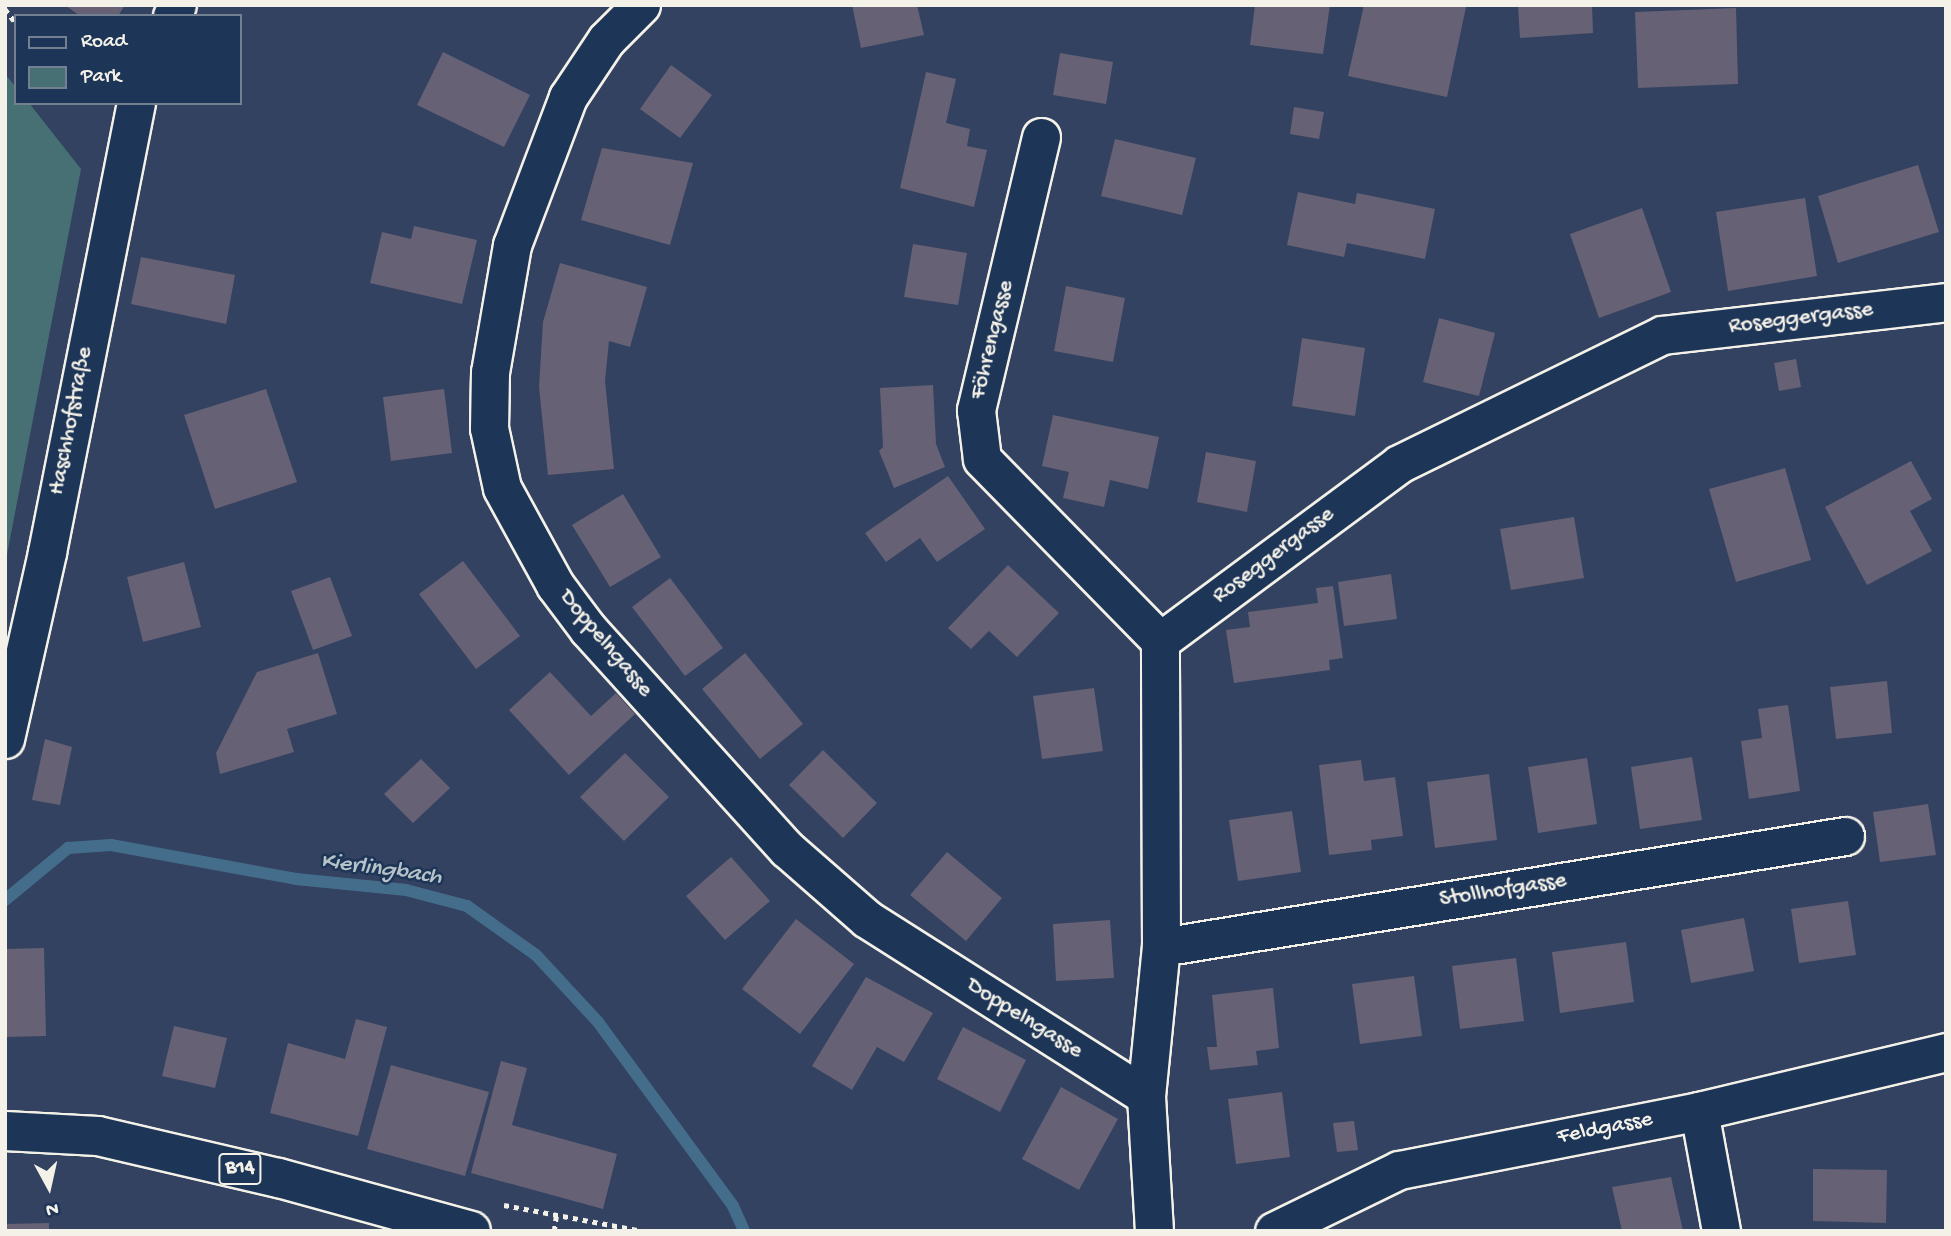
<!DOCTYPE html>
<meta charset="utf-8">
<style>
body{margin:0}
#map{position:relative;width:1951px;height:1236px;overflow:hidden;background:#334260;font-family:"Gochi Hand",sans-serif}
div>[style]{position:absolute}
.green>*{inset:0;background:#477075}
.stream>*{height:12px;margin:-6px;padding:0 6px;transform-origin:6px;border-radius:6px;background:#446d8c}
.building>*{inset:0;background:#666174}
.path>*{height:4.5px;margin-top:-2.25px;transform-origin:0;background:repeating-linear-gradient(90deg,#f4f1e8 0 5px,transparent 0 10px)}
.roads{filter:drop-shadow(2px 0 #f4f1e8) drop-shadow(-2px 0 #f4f1e8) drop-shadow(0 2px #f4f1e8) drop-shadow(0 -2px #f4f1e8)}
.minor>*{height:37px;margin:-18.5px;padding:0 18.5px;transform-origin:18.5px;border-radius:18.5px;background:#1d3557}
.primary>*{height:38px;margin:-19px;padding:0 19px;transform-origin:19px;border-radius:19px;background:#1d3557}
span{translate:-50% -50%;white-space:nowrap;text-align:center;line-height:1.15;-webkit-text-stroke:5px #1d3557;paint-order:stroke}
.shield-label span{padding:2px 5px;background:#1d3557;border:2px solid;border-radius:5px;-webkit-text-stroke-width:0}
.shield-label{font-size:21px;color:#f4f1e8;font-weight:700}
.street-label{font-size:23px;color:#f4f1e8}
.water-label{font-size:24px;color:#b6c3c8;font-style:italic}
.frame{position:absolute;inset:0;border:7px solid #f4f1e8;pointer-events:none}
.legend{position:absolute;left:14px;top:14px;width:228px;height:91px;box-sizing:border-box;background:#1d3557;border:2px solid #738091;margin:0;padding:9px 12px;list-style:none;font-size:21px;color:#f4f1e8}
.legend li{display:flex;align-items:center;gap:14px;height:35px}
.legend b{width:35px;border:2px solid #738091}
.north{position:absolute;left:14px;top:1152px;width:70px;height:70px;-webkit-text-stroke:5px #1d3557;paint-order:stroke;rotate:172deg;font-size:19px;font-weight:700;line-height:28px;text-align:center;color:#f4f1e8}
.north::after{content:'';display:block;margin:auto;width:24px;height:32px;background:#f4f1e8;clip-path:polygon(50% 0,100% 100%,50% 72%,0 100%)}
</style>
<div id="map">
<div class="green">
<i style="clip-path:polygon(5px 74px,16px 87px,16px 103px,29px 103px,81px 169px,5px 565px)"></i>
</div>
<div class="stream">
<i style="left:5px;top:900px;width:82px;rotate:-39.5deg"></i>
<i style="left:68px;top:848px;width:43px;rotate:-4deg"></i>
<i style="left:111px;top:845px;width:188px;rotate:10.4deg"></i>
<i style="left:296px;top:879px;width:111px;rotate:5.7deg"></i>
<i style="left:406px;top:890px;width:63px;rotate:14.7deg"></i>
<i style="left:467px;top:906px;width:85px;rotate:35.4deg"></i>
<i style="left:536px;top:955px;width:91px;rotate:47.2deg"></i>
<i style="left:598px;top:1022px;width:228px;rotate:53.7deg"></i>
<i style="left:733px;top:1206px;width:27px;rotate:66deg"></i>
</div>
<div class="building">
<i style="clip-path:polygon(65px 5px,125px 5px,118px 16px,80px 16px)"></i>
<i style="clip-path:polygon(852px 5px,917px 5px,924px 35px,861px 48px)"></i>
<i style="clip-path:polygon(1255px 5px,1330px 5px,1323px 54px,1250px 45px)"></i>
<i style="clip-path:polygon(1364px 5px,1466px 7px,1447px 97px,1348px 76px)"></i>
<i style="clip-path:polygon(1518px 5px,1592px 5px,1593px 33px,1520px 38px)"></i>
<i style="clip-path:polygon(1736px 8px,1738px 84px,1638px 88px,1635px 12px)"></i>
<i style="clip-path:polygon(443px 52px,530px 95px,504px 147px,417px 105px)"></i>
<i style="clip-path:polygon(1060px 53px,1113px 62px,1106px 104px,1053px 95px)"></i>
<i style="clip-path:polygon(671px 65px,712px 95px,680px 138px,640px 109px)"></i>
<i style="clip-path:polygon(926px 72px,956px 79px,946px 123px,970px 129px,967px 146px,987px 150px,974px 207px,900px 188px)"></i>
<i style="clip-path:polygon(1294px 107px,1324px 112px,1319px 139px,1290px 134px)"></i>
<i style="clip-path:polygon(1115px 139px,1196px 158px,1182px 215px,1101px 196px)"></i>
<i style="clip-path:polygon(602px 148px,693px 163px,670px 245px,581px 220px)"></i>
<i style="clip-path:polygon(1918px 165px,1939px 232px,1838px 263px,1818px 196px)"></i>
<i style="clip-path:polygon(1298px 192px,1355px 204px,1357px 193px,1435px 209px,1425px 259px,1347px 243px,1344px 257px,1287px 245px)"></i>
<i style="clip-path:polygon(1805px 198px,1817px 276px,1728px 291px,1716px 212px)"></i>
<i style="clip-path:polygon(1642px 208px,1671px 292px,1599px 318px,1570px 234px)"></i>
<i style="clip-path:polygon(414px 226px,477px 240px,462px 304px,370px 283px,382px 232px,411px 239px)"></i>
<i style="clip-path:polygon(913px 244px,967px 253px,958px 305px,904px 297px)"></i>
<i style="clip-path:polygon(141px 257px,235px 275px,226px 324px,131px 304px)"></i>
<i style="clip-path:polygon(560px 263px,647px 287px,630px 347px,609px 341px,605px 381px,614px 469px,548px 475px,539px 387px,543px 322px)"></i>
<i style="clip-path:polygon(1066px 286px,1125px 298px,1113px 362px,1054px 351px)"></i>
<i style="clip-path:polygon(1439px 318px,1495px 333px,1479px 396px,1423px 382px)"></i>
<i style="clip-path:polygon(1302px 338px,1365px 348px,1355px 416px,1292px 406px)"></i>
<i style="clip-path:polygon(1796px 359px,1801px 387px,1779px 391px,1774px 363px)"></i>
<i style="clip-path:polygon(933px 385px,936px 444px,945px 467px,894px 488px,879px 451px,883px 447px,880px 388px)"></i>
<i style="clip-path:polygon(266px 389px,297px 482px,215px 509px,184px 415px)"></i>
<i style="clip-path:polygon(444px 389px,452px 453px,391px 461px,383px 397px)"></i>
<i style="clip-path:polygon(1053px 415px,1159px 437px,1148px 489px,1110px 480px,1104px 507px,1063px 498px,1069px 472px,1042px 466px)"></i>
<i style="clip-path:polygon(1206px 452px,1256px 461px,1247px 512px,1197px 502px)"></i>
<i style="clip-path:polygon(1911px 461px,1932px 499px,1910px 511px,1932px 551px,1867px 585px,1825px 507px)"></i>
<i style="clip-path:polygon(1785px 468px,1811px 560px,1736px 582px,1709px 489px)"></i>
<i style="clip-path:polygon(948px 476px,985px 529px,937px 562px,920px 538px,886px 562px,865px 533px)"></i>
<i style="clip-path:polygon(623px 494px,661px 557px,610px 587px,572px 525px)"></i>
<i style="clip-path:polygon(1574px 517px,1584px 578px,1511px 590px,1500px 529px)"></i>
<i style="clip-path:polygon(463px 561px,520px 636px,476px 669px,419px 594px)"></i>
<i style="clip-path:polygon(184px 562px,201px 627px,143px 642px,127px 577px)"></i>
<i style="clip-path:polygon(1008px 565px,1059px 613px,1017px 657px,989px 631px,971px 649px,948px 628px)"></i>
<i style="clip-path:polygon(1391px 574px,1397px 619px,1344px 626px,1338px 582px)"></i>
<i style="clip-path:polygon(330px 577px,352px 636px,313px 650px,291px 591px)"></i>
<i style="clip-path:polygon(670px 578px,723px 648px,685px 676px,632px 607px)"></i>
<i style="clip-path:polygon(1333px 586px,1343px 658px,1329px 660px,1330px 670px,1234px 683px,1226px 630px,1250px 627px,1248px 612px,1318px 603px,1316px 588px)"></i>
<i style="clip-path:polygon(318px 653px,337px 714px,287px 729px,294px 752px,220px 774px,216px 753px,257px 672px)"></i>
<i style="clip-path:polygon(745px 653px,803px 724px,760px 759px,702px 689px)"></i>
<i style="clip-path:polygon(550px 672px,591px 716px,616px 693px,635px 714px,569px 775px,509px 710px)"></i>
<i style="clip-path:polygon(1887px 681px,1892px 733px,1836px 739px,1830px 687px)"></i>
<i style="clip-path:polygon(1094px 688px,1103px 751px,1042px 759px,1033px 696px)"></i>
<i style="clip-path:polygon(1788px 705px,1800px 791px,1749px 799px,1741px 741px,1762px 738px,1758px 709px)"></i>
<i style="clip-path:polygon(45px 739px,72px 747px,60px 805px,32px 800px)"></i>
<i style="clip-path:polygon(823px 750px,877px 803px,843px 838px,789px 785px)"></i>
<i style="clip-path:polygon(625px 753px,669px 797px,624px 841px,580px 797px)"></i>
<i style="clip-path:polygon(1692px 757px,1702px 820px,1640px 829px,1631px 767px)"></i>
<i style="clip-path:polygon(1587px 758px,1597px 824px,1538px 833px,1528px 767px)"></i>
<i style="clip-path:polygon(421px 759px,450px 788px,413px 823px,384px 794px)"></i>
<i style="clip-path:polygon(1361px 760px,1364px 781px,1395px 777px,1403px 836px,1371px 840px,1372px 850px,1329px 855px,1319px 765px)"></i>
<i style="clip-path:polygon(1489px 774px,1497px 840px,1435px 848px,1427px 782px)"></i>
<i style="clip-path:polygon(1928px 804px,1936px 855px,1880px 862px,1873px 812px)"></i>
<i style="clip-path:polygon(1292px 811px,1301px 872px,1238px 881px,1229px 820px)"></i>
<i style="clip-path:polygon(947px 852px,1002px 898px,966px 941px,910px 895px)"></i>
<i style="clip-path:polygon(731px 857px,770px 901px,725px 940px,686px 896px)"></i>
<i style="clip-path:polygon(1848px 901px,1856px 955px,1799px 963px,1791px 909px)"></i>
<i style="clip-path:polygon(1744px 918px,1754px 971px,1691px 983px,1681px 930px)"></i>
<i style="clip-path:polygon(796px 919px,854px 964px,800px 1034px,742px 989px)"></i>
<i style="clip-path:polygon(1110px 920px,1114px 978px,1056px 981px,1053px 924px)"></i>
<i style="clip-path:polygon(1626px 942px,1634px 1002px,1560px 1013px,1552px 952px)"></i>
<i style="clip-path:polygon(44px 948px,46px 1036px,5px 1037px,5px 949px)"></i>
<i style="clip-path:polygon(1516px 958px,1524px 1021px,1460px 1029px,1452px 966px)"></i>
<i style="clip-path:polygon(1414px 976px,1422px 1036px,1360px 1044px,1352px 984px)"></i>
<i style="clip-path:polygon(866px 977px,933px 1013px,904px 1062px,877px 1047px,852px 1090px,812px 1066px)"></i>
<i style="clip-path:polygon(1273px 988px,1279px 1048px,1256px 1051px,1258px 1065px,1210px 1070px,1207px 1047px,1217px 1047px,1212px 995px)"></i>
<i style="clip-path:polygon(356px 1019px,387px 1027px,358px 1136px,270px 1113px,288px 1043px,345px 1059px)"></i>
<i style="clip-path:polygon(174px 1026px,227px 1038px,215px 1088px,162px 1076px)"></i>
<i style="clip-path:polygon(963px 1027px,1026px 1060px,1000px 1112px,937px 1079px)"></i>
<i style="clip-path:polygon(501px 1061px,527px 1068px,512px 1125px,617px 1154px,603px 1209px,471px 1173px)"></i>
<i style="clip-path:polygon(391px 1065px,489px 1092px,465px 1176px,367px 1149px)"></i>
<i style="clip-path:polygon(1061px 1087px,1118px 1119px,1079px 1190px,1022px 1159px)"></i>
<i style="clip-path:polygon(1282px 1092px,1290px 1157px,1236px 1164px,1228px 1099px)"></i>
<i style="clip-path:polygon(1354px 1121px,1358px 1150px,1337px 1152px,1333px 1123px)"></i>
<i style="clip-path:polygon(1813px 1169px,1887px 1170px,1886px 1223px,1813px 1221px)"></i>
<i style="clip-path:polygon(1671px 1177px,1683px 1231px,1622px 1231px,1612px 1187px)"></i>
<i style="clip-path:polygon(49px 1223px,49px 1231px,5px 1231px,5px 1224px)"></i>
</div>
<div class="path">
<i style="left:5px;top:9px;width:18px;rotate:52deg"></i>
<i style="left:504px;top:1205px;width:141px;rotate:10.6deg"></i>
<i style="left:554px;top:1231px;width:15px;rotate:-82deg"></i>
</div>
<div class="roads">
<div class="minor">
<i style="left:641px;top:5px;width:49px;rotate:135deg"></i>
<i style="left:606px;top:40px;width:69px;rotate:123.7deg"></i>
<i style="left:568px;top:97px;width:158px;rotate:110.7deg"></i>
<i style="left:512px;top:245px;width:129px;rotate:99.8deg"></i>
<i style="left:490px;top:372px;width:56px;rotate:91deg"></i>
<i style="left:489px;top:428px;width:61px;rotate:77.8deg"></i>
<i style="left:502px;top:488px;width:111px;rotate:61.3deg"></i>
<i style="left:555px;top:585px;width:55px;rotate:53.1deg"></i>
<i style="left:588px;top:629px;width:297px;rotate:47.9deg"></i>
<i style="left:787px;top:849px;width:106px;rotate:41.2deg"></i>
<i style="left:867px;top:919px;width:330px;rotate:32.4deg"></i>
<i style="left:172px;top:16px;width:12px;rotate:-66deg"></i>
<i style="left:1041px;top:137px;width:281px;rotate:103.4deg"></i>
<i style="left:976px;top:410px;width:49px;rotate:83deg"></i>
<i style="left:982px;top:459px;width:255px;rotate:45.6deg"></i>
<i style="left:5px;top:739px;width:192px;rotate:-77.3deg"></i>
<i style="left:47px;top:552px;width:458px;rotate:-78.8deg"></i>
<i style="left:1161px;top:947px;width:693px;rotate:-9.22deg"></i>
<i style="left:1699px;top:1111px;width:122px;rotate:79.6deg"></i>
<i style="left:1154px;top:1231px;width:135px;rotate:-93.4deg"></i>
<i style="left:1146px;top:1096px;width:150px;rotate:-84.3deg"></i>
<i style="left:1161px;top:947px;width:306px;rotate:-90.2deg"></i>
<i style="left:1160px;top:641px;width:297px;rotate:-36.5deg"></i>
<i style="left:1399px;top:464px;width:293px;rotate:-26.1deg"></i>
<i style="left:1662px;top:335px;width:286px;rotate:-6.6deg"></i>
<i style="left:1274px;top:1231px;width:139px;rotate:-26deg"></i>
<i style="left:1399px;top:1170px;width:306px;rotate:-11.1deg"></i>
<i style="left:1699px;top:1111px;width:254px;rotate:-13.4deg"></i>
</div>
<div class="primary">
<i style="left:5px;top:1131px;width:93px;rotate:3.1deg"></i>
<i style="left:98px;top:1136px;width:186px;rotate:13.1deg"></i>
<i style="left:279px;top:1178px;width:199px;rotate:15.4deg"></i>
</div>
</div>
<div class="shield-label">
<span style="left:240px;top:1169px">B14</span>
</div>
<div class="street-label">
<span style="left:1801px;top:319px;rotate:-7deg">Roseggergasse</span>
<span style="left:993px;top:340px;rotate:-76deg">Föhrengasse</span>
<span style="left:72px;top:421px;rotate:-79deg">Haschhofstraße</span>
<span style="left:1274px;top:556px;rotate:-37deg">Roseggergasse</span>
<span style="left:605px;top:644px;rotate:50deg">Doppelngasse</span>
<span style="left:1503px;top:891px;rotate:-9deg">Stollhofgasse</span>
<span style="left:1024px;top:1019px;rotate:32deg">Doppelngasse</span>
<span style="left:1605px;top:1129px;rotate:-11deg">Feldgasse</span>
</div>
<div class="water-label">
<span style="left:381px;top:870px;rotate:8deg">Kierlingbach</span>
</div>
<div class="frame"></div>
<ul class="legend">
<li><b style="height:9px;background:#1d3557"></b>Road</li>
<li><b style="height:19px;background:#477075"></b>Park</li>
</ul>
<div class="north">N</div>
</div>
